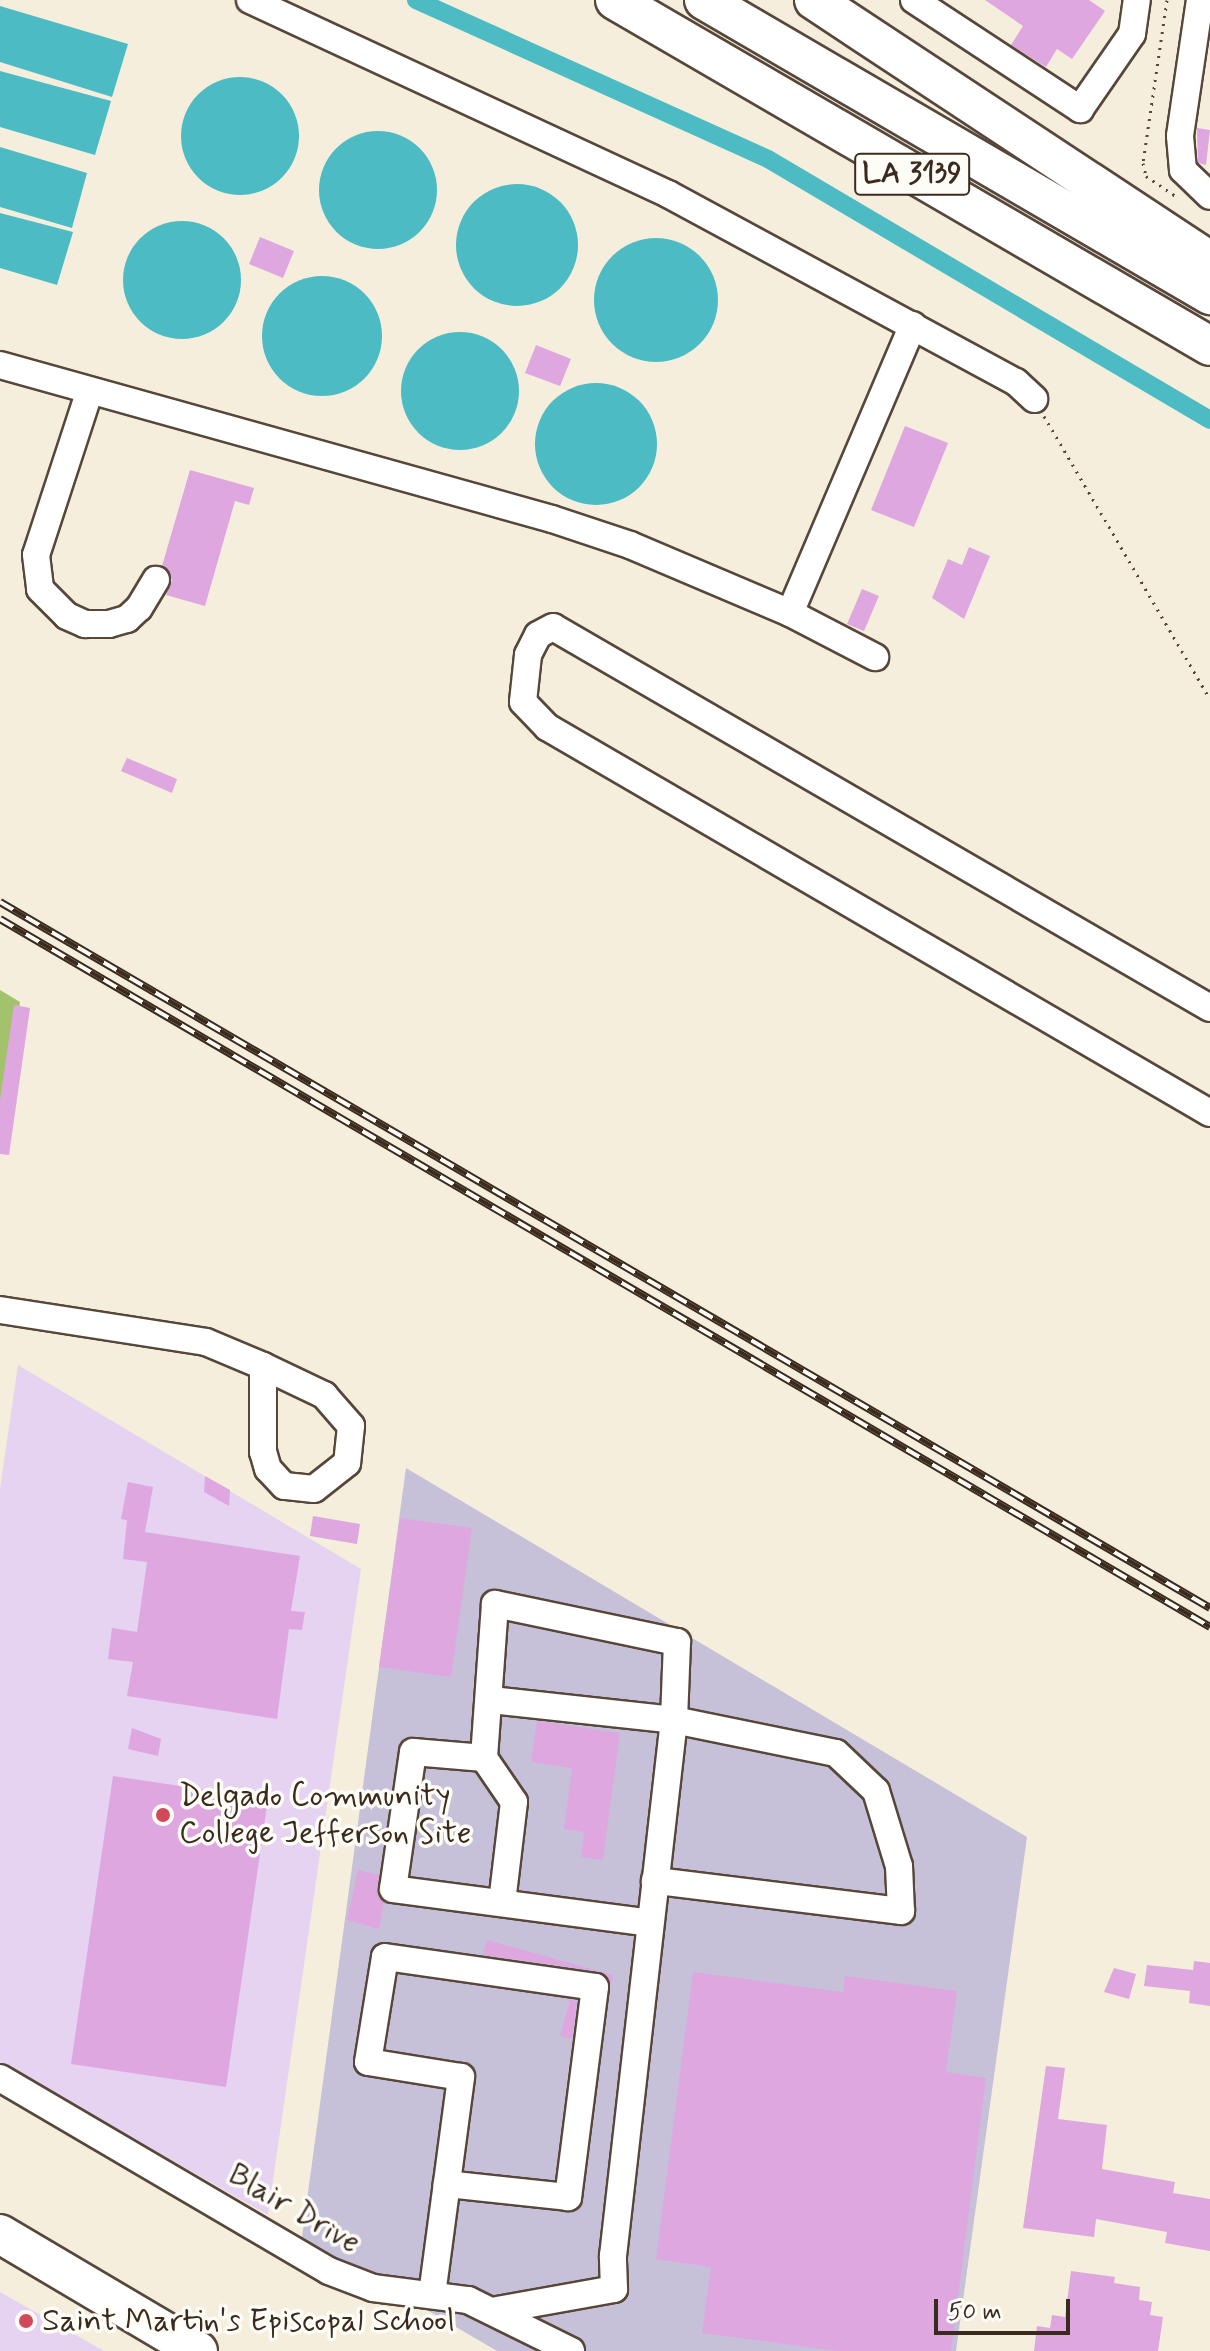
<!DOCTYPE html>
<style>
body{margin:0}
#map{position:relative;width:1210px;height:2351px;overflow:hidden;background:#f5eedc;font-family:Mynerve,sans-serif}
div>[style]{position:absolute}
.built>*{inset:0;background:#e5d3f1}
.industrial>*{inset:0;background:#c7c0d9}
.green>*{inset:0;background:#a2c36c}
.water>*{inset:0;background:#4cbbc3}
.round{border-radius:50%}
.canal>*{height:18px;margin:-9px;padding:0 9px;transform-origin:9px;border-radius:9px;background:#4cbbc3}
.building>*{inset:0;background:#dea7e0}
.path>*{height:3px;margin-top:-1.5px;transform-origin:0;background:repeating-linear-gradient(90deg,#57473a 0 2px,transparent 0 8px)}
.roads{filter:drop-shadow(2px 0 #57473a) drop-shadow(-2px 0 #57473a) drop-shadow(0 2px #57473a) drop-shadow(0 -2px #57473a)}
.minor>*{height:26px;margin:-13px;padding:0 13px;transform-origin:13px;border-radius:13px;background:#fff}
.highway>*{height:38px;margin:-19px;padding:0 19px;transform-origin:19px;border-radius:19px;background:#fff}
.rail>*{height:8px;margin-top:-4px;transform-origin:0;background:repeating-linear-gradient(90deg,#fdfcf7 0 15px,#3b2a1e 0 30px);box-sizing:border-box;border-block:2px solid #3b2a1e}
.dots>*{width:22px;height:22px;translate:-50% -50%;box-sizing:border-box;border:4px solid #fdfcf7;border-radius:50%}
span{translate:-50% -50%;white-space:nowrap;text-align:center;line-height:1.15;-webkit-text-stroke:7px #fdfcf7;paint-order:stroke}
.shield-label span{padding:2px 6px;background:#fdfcf7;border:2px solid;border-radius:6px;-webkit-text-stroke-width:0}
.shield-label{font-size:30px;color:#3b2a1e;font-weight:700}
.poi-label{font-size:32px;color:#3b2a1e}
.left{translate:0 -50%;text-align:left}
.street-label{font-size:32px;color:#3b2a1e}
.scale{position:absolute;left:934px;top:2299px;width:136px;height:36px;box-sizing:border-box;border:4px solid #3b2a1e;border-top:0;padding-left:10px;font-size:24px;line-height:28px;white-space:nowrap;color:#3b2a1e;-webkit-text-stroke:6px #fdfcf7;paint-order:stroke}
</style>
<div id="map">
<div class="built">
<i style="clip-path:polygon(18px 1365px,361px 1569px,268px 2215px,0 2062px,0 1489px)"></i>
<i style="clip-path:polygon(0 2292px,104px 2351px,0 2351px)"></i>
</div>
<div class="industrial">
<i style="clip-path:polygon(406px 1468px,1027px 1837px,956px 2351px,497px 2351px,302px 2237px)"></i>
</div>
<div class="green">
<i style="clip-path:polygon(0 990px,20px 1002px,0 1137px)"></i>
</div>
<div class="water">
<i style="clip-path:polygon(0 6px,128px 44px,112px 97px,0 62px)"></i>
<i style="clip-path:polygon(0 71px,111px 101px,95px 155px,0 127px)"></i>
<i class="round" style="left:181px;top:77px;width:118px;height:118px"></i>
<i class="round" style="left:319px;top:131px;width:118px;height:118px"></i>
<i style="clip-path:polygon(0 147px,87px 173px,72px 228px,0 207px)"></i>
<i class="round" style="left:456px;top:184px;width:122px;height:122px"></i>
<i style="clip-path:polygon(0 213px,73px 232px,57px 285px,0 268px)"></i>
<i class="round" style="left:123px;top:221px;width:118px;height:118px"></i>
<i class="round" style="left:594px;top:238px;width:124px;height:124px"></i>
<i class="round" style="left:262px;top:276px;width:120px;height:120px"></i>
<i class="round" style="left:401px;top:332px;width:118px;height:118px"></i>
<i class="round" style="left:535px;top:383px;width:122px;height:122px"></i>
</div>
<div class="canal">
<i style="left:416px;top:0;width:386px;rotate:24.3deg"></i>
<i style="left:768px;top:159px;width:513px;rotate:30.56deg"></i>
</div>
<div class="building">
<i style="clip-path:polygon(985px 0,1089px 0,1105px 11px,1072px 59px,1057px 49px,1046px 67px,1011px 45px,1023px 26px)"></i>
<i style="clip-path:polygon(1197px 128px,1210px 130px,1206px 165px,1198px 163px)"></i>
<i style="clip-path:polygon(260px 237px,294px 251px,283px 278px,249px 264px)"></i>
<i style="clip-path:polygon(536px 345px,571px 359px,560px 386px,525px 373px)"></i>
<i style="clip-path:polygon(905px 426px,948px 443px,914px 527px,871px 510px)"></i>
<i style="clip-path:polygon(190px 470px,254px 488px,249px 505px,235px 501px,205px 606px,166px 595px,172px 580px,162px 566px)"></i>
<i style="clip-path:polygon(969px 547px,990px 556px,964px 619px,932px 598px,948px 559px,962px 565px)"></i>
<i style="clip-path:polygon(862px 589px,879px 596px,864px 631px,847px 624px)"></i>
<i style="clip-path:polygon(127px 758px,177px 779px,172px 793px,121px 771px)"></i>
<i style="clip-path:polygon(14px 1005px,30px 1008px,9px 1155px,0 1154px,0 1100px)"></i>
<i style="clip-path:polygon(205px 1476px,230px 1490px,229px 1506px,204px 1492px)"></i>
<i style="clip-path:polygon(128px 1482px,153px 1487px,145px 1532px,300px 1556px,291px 1611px,305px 1612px,302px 1630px,289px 1629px,277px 1719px,127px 1696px,133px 1662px,108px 1659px,112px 1628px,137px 1632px,147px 1562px,123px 1559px,127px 1520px,121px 1519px)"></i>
<i style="clip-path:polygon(313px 1516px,360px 1524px,357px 1544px,310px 1536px)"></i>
<i style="clip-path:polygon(400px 1518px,472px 1528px,451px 1677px,379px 1667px)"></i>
<i style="clip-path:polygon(537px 1721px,620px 1733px,603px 1860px,581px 1857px,584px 1832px,564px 1829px,572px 1768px,531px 1762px)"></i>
<i style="clip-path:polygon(132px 1728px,161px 1739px,158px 1756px,128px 1749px)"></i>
<i style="clip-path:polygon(113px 1776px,268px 1799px,226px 2087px,71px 2064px)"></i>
<i style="clip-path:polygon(358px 1870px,379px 1875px,378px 1894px,384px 1902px,379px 1929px,347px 1920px)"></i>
<i style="clip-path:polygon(487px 1940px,613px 1975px,610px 1985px,597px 1971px,483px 1955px)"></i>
<i style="clip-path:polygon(1194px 1961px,1210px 1963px,1210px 2006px,1189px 2003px,1190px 1991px,1144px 1986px,1147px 1965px,1193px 1970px)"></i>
<i style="clip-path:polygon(1114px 1968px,1136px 1974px,1129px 1999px,1104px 1992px)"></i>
<i style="clip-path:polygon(693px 1972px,843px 1992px,845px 1976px,957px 1991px,946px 2072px,986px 2078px,951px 2351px,837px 2351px,702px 2333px,711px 2267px,656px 2259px)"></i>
<i style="clip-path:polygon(563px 1999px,577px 2001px,572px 2039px,560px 2036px,570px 2001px)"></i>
<i style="clip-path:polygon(1046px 2066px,1065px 2068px,1058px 2119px,1107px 2125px,1102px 2169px,1175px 2182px,1173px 2193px,1210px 2199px,1210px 2251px,1165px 2243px,1167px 2232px,1096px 2219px,1094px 2237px,1023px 2228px)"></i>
<i style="clip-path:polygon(1071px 2271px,1115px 2277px,1114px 2283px,1140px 2287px,1139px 2300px,1152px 2302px,1150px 2315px,1163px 2317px,1158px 2351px,1034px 2351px,1037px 2326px,1050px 2328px,1052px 2315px,1065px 2317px)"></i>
</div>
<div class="path">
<i style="left:1167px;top:0;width:165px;rotate:98.4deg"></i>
<i style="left:1143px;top:163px;width:13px;rotate:77deg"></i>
<i style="left:1146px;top:176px;width:37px;rotate:34deg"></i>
<i style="left:1044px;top:416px;width:328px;rotate:59.6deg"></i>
</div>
<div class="roads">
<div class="minor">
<i style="left:250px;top:0;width:461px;rotate:24.9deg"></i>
<i style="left:668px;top:194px;width:396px;rotate:28.4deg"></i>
<i style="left:1016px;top:382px;width:25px;rotate:43deg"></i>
<i style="left:914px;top:0;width:199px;rotate:33.3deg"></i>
<i style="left:1080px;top:109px;width:91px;rotate:-55.3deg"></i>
<i style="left:1132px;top:34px;width:34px;rotate:-82deg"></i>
<i style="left:1200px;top:0;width:137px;rotate:98.4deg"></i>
<i style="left:1180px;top:136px;width:34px;rotate:85deg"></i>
<i style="left:1183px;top:170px;width:37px;rotate:44deg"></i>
<i style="left:0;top:365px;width:573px;rotate:15.59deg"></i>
<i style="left:552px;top:519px;width:82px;rotate:18.4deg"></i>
<i style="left:630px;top:545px;width:174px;rotate:23deg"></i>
<i style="left:790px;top:613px;width:96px;rotate:27.4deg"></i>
<i style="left:89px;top:393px;width:170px;rotate:108.1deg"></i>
<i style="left:36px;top:555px;width:34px;rotate:83deg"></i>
<i style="left:40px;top:589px;width:38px;rotate:45deg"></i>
<i style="left:67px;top:616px;width:20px;rotate:24deg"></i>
<i style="left:85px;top:624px;width:24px"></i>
<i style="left:109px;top:624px;width:19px;rotate:-16deg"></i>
<i style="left:127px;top:619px;width:16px;rotate:-43deg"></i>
<i style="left:139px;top:608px;width:33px;rotate:-59deg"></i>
<i style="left:790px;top:613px;width:313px;rotate:-66.9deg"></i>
<i style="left:1210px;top:1008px;width:759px;rotate:-149.89deg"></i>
<i style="left:553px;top:627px;width:17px;rotate:152deg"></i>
<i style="left:538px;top:635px;width:22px;rotate:117deg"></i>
<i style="left:528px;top:655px;width:47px;rotate:96.1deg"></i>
<i style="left:523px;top:702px;width:35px;rotate:46deg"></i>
<i style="left:547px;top:727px;width:767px;rotate:30.21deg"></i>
<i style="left:0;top:1310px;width:208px;rotate:8.8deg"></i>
<i style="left:206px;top:1342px;width:62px;rotate:22.8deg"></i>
<i style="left:263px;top:1366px;width:68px;rotate:25.4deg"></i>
<i style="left:324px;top:1395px;width:41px;rotate:48.9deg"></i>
<i style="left:351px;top:1426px;width:37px;rotate:96deg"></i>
<i style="left:347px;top:1463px;width:42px;rotate:141.8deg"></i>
<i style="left:314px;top:1489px;width:30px;rotate:-174deg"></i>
<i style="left:284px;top:1486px;width:23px;rotate:-133deg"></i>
<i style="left:268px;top:1469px;width:18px;rotate:-106deg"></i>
<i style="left:263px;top:1452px;width:86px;rotate:-90deg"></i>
<i style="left:491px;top:1700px;width:184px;rotate:6.2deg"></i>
<i style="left:674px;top:1720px;width:165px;rotate:11.5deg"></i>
<i style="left:836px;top:1753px;width:55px;rotate:43.5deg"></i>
<i style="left:876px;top:1791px;width:78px;rotate:73deg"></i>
<i style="left:899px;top:1866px;width:45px;rotate:87.5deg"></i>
<i style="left:901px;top:1911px;width:248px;rotate:-173deg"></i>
<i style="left:484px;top:1758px;width:53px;rotate:55.7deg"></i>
<i style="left:514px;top:1802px;width:101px;rotate:96.8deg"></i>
<i style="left:0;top:2078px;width:381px;rotate:30.4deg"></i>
<i style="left:329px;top:2271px;width:47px;rotate:21.1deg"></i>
<i style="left:373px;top:2288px;width:96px;rotate:7.2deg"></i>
<i style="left:468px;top:2300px;width:115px;rotate:26.3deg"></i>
<i style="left:432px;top:2295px;width:220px;rotate:-82.4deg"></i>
<i style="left:461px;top:2077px;width:94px;rotate:-170.8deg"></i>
<i style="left:368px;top:2062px;width:106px;rotate:-80.8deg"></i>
<i style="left:385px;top:1957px;width:212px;rotate:8.1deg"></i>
<i style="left:595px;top:1987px;width:212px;rotate:97.3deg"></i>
<i style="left:568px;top:2197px;width:122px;rotate:-173.9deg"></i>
<i style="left:497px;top:2310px;width:119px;rotate:-10.2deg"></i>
<i style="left:614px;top:2289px;width:33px;rotate:-92deg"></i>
<i style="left:613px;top:2256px;width:539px;rotate:-83.51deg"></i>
<i style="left:674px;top:1720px;width:78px;rotate:-87.8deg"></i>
<i style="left:677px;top:1642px;width:186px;rotate:-168.2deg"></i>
<i style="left:495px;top:1604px;width:154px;rotate:94.1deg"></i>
<i style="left:484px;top:1758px;width:71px;rotate:-175.2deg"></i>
<i style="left:413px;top:1752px;width:138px;rotate:98.3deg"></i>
<i style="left:393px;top:1889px;width:259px;rotate:7.5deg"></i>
</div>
<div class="highway">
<i style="left:615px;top:0;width:688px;rotate:30.18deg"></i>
<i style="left:704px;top:0;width:586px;rotate:30.24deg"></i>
<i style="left:814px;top:0;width:474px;rotate:33.4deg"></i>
<i style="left:0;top:2234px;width:230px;rotate:30.6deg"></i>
</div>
</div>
<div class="rail">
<i style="left:0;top:902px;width:1401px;rotate:30.26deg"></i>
<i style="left:0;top:919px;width:1402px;rotate:30.33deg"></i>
</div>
<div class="dots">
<i style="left:163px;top:1815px;background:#d1495b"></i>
<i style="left:26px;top:2321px;background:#d1495b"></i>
</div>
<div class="shield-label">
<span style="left:912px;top:174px">LA 3139</span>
</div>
<div class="poi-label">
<span class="left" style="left:179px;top:1815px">Delgado Community<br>College Jefferson Site</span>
<span class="left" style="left:42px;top:2321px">Saint Martin's Episcopal School</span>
</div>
<div class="street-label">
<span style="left:294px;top:2209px;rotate:30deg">Blair Drive</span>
</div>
<div class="scale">50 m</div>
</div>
